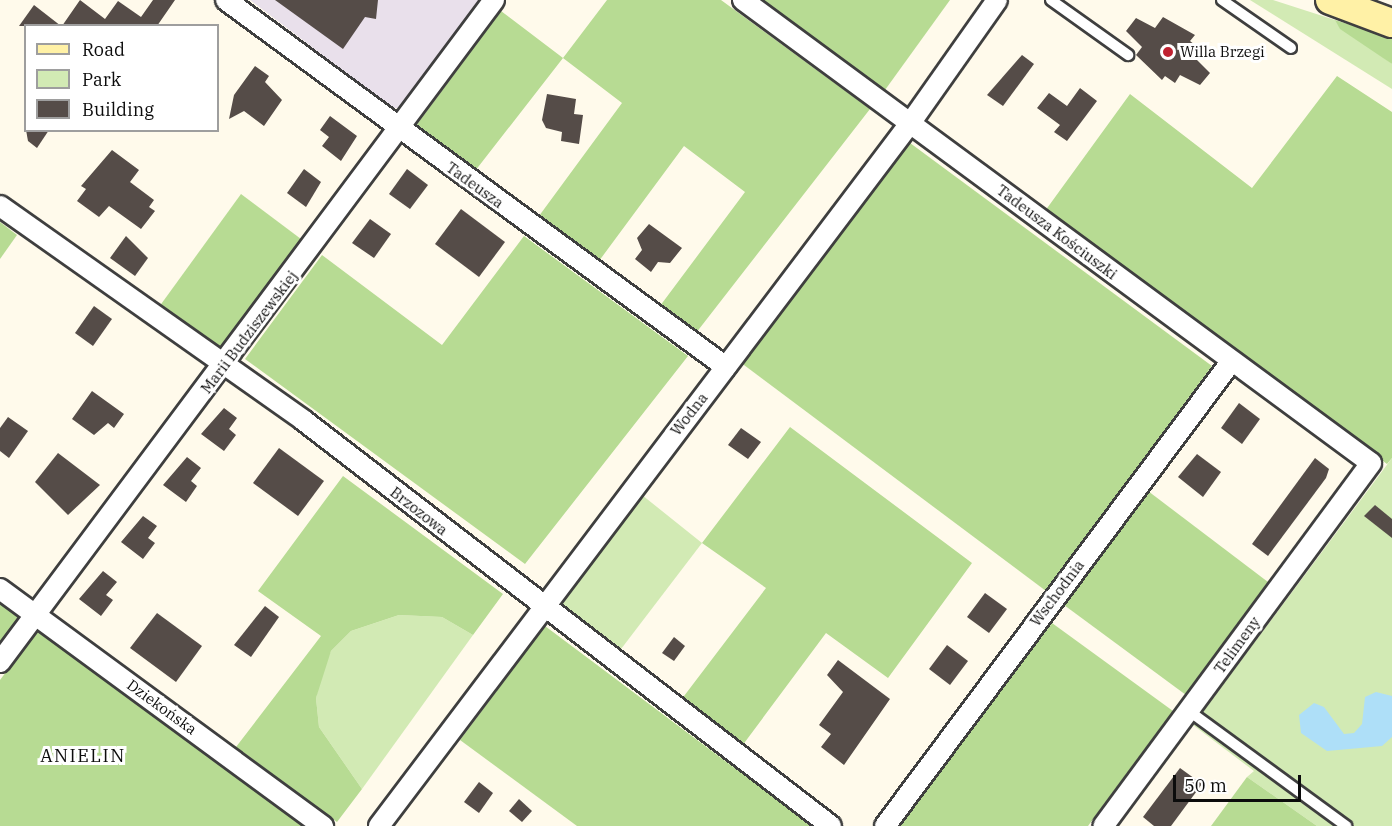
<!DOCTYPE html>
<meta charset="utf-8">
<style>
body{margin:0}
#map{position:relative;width:1392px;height:826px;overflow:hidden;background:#fffaeb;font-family:"IBM Plex Serif",serif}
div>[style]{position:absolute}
.industrial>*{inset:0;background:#e9e0eb}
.green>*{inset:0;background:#d2eab4}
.forest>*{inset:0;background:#b7db93}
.water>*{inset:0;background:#aedff8}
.building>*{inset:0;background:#554c48}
.roads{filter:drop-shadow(2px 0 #3f3f3f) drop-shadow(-2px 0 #3f3f3f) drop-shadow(0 2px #3f3f3f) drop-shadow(0 -2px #3f3f3f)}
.service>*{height:10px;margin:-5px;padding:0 5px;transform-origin:5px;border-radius:5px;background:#fff}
.minor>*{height:20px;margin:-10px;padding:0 10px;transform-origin:10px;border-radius:10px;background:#fff}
.secondary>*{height:28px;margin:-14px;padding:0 14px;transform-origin:14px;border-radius:14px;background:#fff1a6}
.dots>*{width:16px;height:16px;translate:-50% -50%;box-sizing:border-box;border:3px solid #fff;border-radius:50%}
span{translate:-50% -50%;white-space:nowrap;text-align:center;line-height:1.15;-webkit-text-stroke:6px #fff;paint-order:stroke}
.poi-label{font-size:15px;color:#0c0c0c}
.left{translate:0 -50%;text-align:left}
.street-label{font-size:15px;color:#0c0c0c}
.quarter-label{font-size:18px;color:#0c0c0c;letter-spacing:1.5px}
.legend{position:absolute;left:24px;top:24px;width:195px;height:108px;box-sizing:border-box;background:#fff;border:2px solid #9e9e9e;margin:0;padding:8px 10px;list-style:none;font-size:18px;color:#0c0c0c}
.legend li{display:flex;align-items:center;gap:12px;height:30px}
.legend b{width:30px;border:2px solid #9e9e9e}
.scale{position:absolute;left:1173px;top:775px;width:128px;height:27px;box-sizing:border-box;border:3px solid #0c0c0c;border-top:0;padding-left:8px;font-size:18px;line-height:21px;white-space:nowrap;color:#0c0c0c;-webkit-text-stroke:4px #fff;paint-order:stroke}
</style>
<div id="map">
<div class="industrial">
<i style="clip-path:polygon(250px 0,480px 0,401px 108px,392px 108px)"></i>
</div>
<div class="green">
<i style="clip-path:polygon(1250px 0,1273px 0,1335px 20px,1392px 64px,1392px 89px)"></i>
<i style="clip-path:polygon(1392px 458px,1392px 826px,1317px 826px,1247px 777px,1254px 771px,1193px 725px)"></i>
<i style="clip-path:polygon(642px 495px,702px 543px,618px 653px,558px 607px)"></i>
<i style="clip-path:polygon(399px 615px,442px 617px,473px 635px,362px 789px,319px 727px,316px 698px,321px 674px,331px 651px,351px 631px)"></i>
</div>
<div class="forest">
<i style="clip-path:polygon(607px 0,721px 0,870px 109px,696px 333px,660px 306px,745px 192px,684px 146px,599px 261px,539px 216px,622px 103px,563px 58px,475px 171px,415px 127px,501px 11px,563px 58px)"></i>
<i style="clip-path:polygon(759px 0,950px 0,885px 90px)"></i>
<i style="clip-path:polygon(1335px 20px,1392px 38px,1392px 64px,1340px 29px)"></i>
<i style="clip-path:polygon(1337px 76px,1392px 112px,1392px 458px,1387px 464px,1045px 211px,1130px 94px,1252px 188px)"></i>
<i style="clip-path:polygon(906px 140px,1212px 366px,1046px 591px,740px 362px)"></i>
<i style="clip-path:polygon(241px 194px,301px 239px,218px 351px,159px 307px)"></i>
<i style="clip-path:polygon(0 222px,17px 235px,0 259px)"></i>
<i style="clip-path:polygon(524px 236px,688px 356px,525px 564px,245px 359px,322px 255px,442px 345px)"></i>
<i style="clip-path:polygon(790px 427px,972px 563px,888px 678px,826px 633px,742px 746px,681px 700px,766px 588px,702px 543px)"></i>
<i style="clip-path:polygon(343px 476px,503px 594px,473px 635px,442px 617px,399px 615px,351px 631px,331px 651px,316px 698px,319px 727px,362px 789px,337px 822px,236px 747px,321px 636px,258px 591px)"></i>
<i style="clip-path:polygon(1148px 491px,1268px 582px,1186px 695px,1064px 605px)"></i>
<i style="clip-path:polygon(0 599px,22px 616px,0 645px)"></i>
<i style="clip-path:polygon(1052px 623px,1173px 711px,1088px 826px,898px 826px)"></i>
<i style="clip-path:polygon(545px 626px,812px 826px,577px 826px,460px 740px)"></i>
<i style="clip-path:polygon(39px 628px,303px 826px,0 826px,0 680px)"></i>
<i style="clip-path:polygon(1247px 777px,1317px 826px,1211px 826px)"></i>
</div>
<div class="water">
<i style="clip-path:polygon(1376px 692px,1392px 696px,1392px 737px,1382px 746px,1327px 751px,1301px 733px,1299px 715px,1314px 703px,1324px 707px,1344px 734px,1354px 733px,1362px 724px,1365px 697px)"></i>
</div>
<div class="building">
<i style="clip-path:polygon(80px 0,105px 19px,118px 1px,141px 17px,153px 0,175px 0,157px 26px,62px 26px)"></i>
<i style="clip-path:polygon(275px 0,378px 0,376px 19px,365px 17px,343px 49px)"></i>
<i style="clip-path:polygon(34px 5px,61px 26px,19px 26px)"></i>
<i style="clip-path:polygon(1163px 17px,1195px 35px,1190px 41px,1200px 49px,1194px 57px,1210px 73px,1200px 85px,1180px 75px,1175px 83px,1165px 76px,1162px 80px,1136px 55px,1142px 47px,1126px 31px,1136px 18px,1155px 28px)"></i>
<i style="clip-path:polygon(1022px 55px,1034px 64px,1003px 106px,987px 95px)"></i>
<i style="clip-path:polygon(255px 66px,269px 76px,265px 82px,282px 100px,264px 126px,244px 111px,229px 119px,234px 95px)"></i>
<i style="clip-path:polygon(1080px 88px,1097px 101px,1067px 141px,1054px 132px,1060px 125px,1037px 108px,1049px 93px,1067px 106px)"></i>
<i style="clip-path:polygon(547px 94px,576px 99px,574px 114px,583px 115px,579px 144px,561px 141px,562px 132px,546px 128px,542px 120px)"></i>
<i style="clip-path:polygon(330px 116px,357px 136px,341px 161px,322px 146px,329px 137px,320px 130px)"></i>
<i style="clip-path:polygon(26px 130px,49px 130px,37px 148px,28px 141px)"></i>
<i style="clip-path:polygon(112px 150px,139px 170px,130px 182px,154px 200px,149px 207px,155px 211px,141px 229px,109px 206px,99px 217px,77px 201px,86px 189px,81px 186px)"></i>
<i style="clip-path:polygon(304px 169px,321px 182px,306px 207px,287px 193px)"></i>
<i style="clip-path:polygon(407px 169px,428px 185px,410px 209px,389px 194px)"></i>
<i style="clip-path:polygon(461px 209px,505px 242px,479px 277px,435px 244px)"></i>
<i style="clip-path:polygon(370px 219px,391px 234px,374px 258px,352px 243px)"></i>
<i style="clip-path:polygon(649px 224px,682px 248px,670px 263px,658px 262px,651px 272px,635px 259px,642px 250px,637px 238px)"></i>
<i style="clip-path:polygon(126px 236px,148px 258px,135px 276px,110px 258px)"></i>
<i style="clip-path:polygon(94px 306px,112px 319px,93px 346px,75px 333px)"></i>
<i style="clip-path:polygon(92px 391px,124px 414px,114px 428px,108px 423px,94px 435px,72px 419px)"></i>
<i style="clip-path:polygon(1239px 403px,1260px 419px,1242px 444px,1221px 428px)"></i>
<i style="clip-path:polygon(224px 408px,237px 418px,229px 429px,236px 435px,224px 451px,201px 434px)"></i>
<i style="clip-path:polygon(8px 417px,28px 431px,9px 458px,0 451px,0 428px)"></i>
<i style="clip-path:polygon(741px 428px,761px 442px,748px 459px,728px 445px)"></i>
<i style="clip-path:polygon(279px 448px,324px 481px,298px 516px,253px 483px)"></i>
<i style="clip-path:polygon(58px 453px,100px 485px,68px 515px,35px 482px)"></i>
<i style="clip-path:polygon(1197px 454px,1221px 472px,1203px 497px,1178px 477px)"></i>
<i style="clip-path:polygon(187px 457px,201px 468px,191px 481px,197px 486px,186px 502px,163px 485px)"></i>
<i style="clip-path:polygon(1315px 458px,1329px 469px,1326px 478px,1268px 556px,1252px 544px)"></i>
<i style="clip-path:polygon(1375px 505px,1392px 519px,1392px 538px,1364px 516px)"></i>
<i style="clip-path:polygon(143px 516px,157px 526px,148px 538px,155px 543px,143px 559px,121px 542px)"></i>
<i style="clip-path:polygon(103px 571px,117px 582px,106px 595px,113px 600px,101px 616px,79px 599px)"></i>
<i style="clip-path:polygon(985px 593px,1007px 609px,989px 633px,967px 617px)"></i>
<i style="clip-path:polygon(265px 606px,279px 617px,251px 657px,234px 645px)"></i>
<i style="clip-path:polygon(157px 613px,202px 646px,176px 682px,130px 648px)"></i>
<i style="clip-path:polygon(674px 637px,685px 646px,674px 661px,662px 653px)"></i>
<i style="clip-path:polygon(947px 645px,968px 661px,950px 685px,929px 669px)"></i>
<i style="clip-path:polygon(838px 660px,890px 699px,844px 765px,821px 747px,831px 734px,819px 725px,843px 692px,827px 675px)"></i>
<i style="clip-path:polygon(1180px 768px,1202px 784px,1171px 826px,1154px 826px,1143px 817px)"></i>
<i style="clip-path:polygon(479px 782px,493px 793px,479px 813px,464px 802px)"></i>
<i style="clip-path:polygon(519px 799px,532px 811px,522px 822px,509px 811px)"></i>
</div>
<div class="roads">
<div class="service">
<i style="left:1051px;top:0;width:95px;rotate:35.5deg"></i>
<i style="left:1222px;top:0;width:84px;rotate:34.8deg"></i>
<i style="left:1189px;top:711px;width:195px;rotate:36.2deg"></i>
</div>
<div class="minor">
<i style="left:226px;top:0;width:620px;rotate:36.28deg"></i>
<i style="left:743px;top:0;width:780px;rotate:36.4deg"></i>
<i style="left:1371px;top:463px;width:451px;rotate:126.4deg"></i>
<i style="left:0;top:206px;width:371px;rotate:35.2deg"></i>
<i style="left:303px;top:420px;width:666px;rotate:37.56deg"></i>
<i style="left:0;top:589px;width:401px;rotate:36.3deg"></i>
<i style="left:0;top:662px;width:826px;rotate:-53.27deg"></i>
<i style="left:379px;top:826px;width:882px;rotate:-52.92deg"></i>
<i style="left:911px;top:122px;width:149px;rotate:-54.8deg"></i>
<i style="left:885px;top:826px;width:579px;rotate:-53.29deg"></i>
</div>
<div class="secondary">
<i style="left:1330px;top:0;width:66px;rotate:20.4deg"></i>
</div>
</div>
<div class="dots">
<i style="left:1168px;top:52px;background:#bf2130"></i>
</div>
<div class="poi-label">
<span class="left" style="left:1180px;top:52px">Willa Brzegi</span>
</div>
<div class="street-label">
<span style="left:475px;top:185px;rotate:36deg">Tadeusza</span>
<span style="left:1057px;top:232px;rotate:37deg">Tadeusza Kościuszki</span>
<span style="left:249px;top:332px;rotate:-53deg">Marii Budziszewskiej</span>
<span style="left:689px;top:414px;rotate:-52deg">Wodna</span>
<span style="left:419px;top:511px;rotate:38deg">Brzozowa</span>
<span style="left:1057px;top:593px;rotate:-53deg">Wschodnia</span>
<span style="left:1237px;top:645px;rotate:-54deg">Telimeny</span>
<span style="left:162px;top:707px;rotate:36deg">Dziekońska</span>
</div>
<div class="quarter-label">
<span style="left:83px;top:756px">ANIELIN</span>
</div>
<ul class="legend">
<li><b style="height:8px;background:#fff1a6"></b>Road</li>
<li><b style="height:16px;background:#d2eab4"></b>Park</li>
<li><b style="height:16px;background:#554c48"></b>Building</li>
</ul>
<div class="scale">50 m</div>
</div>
